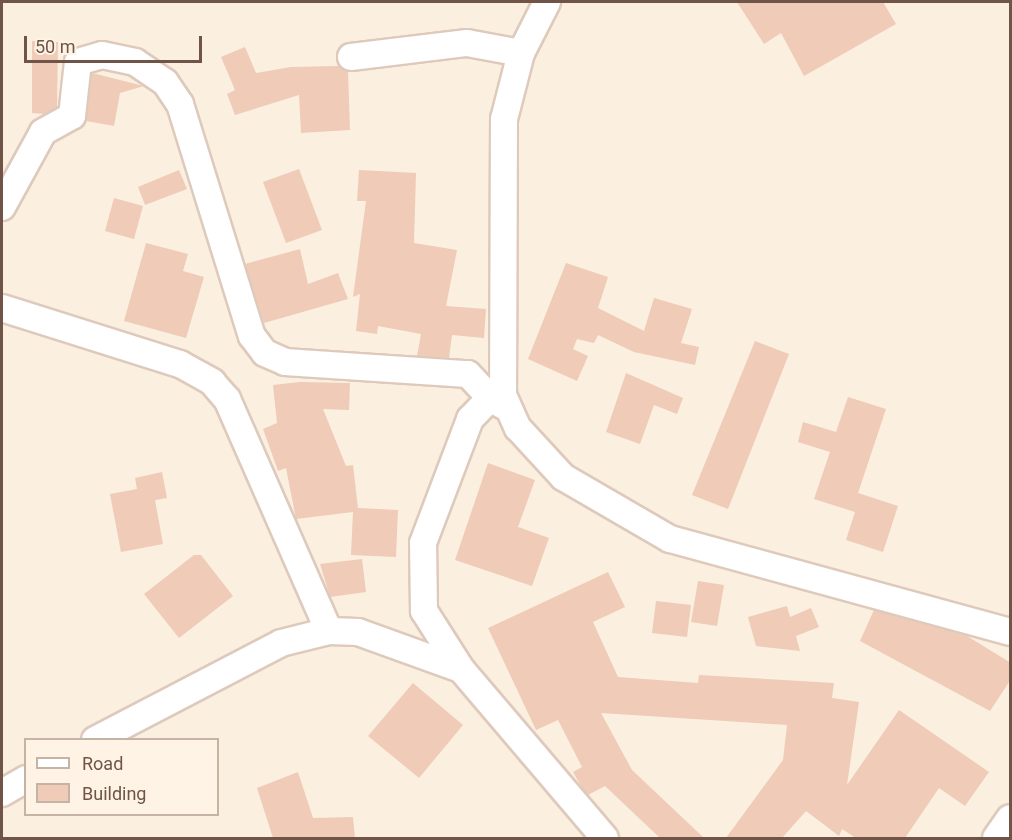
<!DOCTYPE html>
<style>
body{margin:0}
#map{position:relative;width:1012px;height:840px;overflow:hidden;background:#fbefdf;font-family:Roboto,sans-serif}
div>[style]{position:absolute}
.building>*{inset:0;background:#efcbb8}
.roads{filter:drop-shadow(2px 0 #decabc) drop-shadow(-2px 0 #decabc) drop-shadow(0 2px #decabc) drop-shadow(0 -2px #decabc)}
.minor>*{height:26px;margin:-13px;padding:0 13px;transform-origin:13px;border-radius:13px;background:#fff}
span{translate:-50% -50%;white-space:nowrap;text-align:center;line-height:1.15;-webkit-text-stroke:4.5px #fef3e5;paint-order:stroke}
.frame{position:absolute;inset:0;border:3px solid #705448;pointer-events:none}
.legend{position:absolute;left:24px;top:738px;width:195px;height:78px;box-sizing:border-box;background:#fef3e5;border:2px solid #c5b3a6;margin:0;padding:8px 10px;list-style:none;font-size:18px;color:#705448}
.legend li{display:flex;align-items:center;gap:12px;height:30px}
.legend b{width:30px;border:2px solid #c5b3a6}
.scale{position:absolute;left:24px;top:36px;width:178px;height:27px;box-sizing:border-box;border:3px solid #705448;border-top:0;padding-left:8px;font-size:18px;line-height:21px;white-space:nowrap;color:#705448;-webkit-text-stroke:4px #fef3e5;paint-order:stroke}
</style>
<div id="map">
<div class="building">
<i style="clip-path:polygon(737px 2px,883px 2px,896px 24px,804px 76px,781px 33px,764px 44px)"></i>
<i style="clip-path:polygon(32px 41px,58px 42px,57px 107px,44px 114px,32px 113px)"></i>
<i style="clip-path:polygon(245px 47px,256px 73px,291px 67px,339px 66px,348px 71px,350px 130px,301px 133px,299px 95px,235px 115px,227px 94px,235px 90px,221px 57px)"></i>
<i style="clip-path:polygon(92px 73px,144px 86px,120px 93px,114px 126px,86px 121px)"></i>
<i style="clip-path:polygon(299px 169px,322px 230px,286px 243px,263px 182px)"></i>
<i style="clip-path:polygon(179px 170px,187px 189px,145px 205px,138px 187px)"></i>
<i style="clip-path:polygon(359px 170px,416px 173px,414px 243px,457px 250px,446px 306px,486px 309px,484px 338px,452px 335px,449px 358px,417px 356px,421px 334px,378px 326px,377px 334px,356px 331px,360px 294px,353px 297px,366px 201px,357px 201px)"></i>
<i style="clip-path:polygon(114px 198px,143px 206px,134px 239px,105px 231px)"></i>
<i style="clip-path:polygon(146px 243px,188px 254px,183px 271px,204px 277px,186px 338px,124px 321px)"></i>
<i style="clip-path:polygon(300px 249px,308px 284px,338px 273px,348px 299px,264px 323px,245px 264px)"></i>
<i style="clip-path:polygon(566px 263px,608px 277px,598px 308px,644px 331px,654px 298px,692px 309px,681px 343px,699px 347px,695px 365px,634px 352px,598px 335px,594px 343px,577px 339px,573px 349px,588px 356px,577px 381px,528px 359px)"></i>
<i style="clip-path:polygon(755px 341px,789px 354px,728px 509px,692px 495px)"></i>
<i style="clip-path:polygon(626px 373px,683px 398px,677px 414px,654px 405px,640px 444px,606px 432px)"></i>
<i style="clip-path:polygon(300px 382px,350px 383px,349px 410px,323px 409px,346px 466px,353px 465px,358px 508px,398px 510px,396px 557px,351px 555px,353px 512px,296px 519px,286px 468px,278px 471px,263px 429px,277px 423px,273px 385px)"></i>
<i style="clip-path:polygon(848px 397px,886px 409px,858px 493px,898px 506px,883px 552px,846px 540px,855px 512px,814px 499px,830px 452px,798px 442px,803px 422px,836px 432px)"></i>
<i style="clip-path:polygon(488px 463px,535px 480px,518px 527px,549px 538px,532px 586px,455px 560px)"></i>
<i style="clip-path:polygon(162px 472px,167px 498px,155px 500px,163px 544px,121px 552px,110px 494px,137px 489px,135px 478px)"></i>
<i style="clip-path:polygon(194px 555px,201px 555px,233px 596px,179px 638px,144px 594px)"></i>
<i style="clip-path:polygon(362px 559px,366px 592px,330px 597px,320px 564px)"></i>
<i style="clip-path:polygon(608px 572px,625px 607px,593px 622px,618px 677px,698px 683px,699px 675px,834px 683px,832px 698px,859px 702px,847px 785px,899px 710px,989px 772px,965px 806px,939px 788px,905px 838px,856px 838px,842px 829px,839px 836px,806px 811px,782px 838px,726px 838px,783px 760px,787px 725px,601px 713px,632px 770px,704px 838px,660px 838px,605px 786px,588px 795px,582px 788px,573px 772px,582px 767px,558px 720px,536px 730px,488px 628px)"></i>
<i style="clip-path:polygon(698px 581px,724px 585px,717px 626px,691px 622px)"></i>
<i style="clip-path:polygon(656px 601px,691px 605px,687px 637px,652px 633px)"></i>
<i style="clip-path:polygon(787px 606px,790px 617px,811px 608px,819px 627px,796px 636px,800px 651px,756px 646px,748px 617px)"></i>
<i style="clip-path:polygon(874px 610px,967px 636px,1011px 663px,1011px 679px,990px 711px,860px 641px)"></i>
<i style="clip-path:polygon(413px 683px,463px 725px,419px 778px,368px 736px)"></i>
<i style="clip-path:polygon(298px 772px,313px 818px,353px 817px,355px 838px,273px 838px,257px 788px)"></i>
</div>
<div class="roads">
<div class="minor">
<i style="left:547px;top:2px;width:57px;rotate:117deg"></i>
<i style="left:521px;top:53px;width:68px;rotate:104.4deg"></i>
<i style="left:504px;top:119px;width:276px;rotate:90.2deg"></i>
<i style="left:503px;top:395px;width:36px;rotate:66deg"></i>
<i style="left:518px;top:428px;width:67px;rotate:47.4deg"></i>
<i style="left:563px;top:477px;width:124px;rotate:30.1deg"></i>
<i style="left:670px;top:539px;width:352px;rotate:15.3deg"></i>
<i style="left:351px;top:57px;width:117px;rotate:-6.9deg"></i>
<i style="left:467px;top:43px;width:55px;rotate:10.5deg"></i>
<i style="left:2px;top:207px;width:85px;rotate:-61.3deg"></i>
<i style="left:43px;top:132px;width:33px;rotate:-29deg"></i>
<i style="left:72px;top:116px;width:54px;rotate:-83.7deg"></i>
<i style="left:78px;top:62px;width:25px;rotate:-16deg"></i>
<i style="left:102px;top:55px;width:34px;rotate:12deg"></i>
<i style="left:135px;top:62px;width:36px;rotate:34deg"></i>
<i style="left:165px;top:82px;width:27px;rotate:56deg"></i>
<i style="left:180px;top:104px;width:243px;rotate:72.8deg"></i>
<i style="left:252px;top:336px;width:21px;rotate:53deg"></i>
<i style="left:265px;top:353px;width:22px;rotate:24deg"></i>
<i style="left:285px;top:362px;width:183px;rotate:3.8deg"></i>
<i style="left:468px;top:374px;width:33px;rotate:47deg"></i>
<i style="left:2px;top:308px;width:187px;rotate:17.5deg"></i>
<i style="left:180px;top:364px;width:37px;rotate:29deg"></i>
<i style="left:212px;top:382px;width:23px;rotate:49deg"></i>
<i style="left:227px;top:399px;width:253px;rotate:66.3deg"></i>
<i style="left:461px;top:669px;width:69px;rotate:-122.5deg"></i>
<i style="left:424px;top:611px;width:68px;rotate:-90.8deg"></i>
<i style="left:423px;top:543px;width:133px;rotate:-69.2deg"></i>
<i style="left:470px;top:419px;width:29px;rotate:-46deg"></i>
<i style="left:490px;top:398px;width:16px;rotate:30deg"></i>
<i style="left:95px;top:740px;width:210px;rotate:-27.5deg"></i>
<i style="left:281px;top:643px;width:49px;rotate:-14deg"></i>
<i style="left:329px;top:631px;width:29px;rotate:2deg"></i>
<i style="left:358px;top:632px;width:109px;rotate:19.8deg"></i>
<i style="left:461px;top:669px;width:222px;rotate:49.6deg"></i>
<i style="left:2px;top:793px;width:28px;rotate:-30deg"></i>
<i style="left:996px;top:838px;width:24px;rotate:-55deg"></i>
</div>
</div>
<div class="frame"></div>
<ul class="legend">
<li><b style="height:8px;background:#fff"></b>Road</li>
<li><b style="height:16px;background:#efcbb8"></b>Building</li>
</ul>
<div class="scale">50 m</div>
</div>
